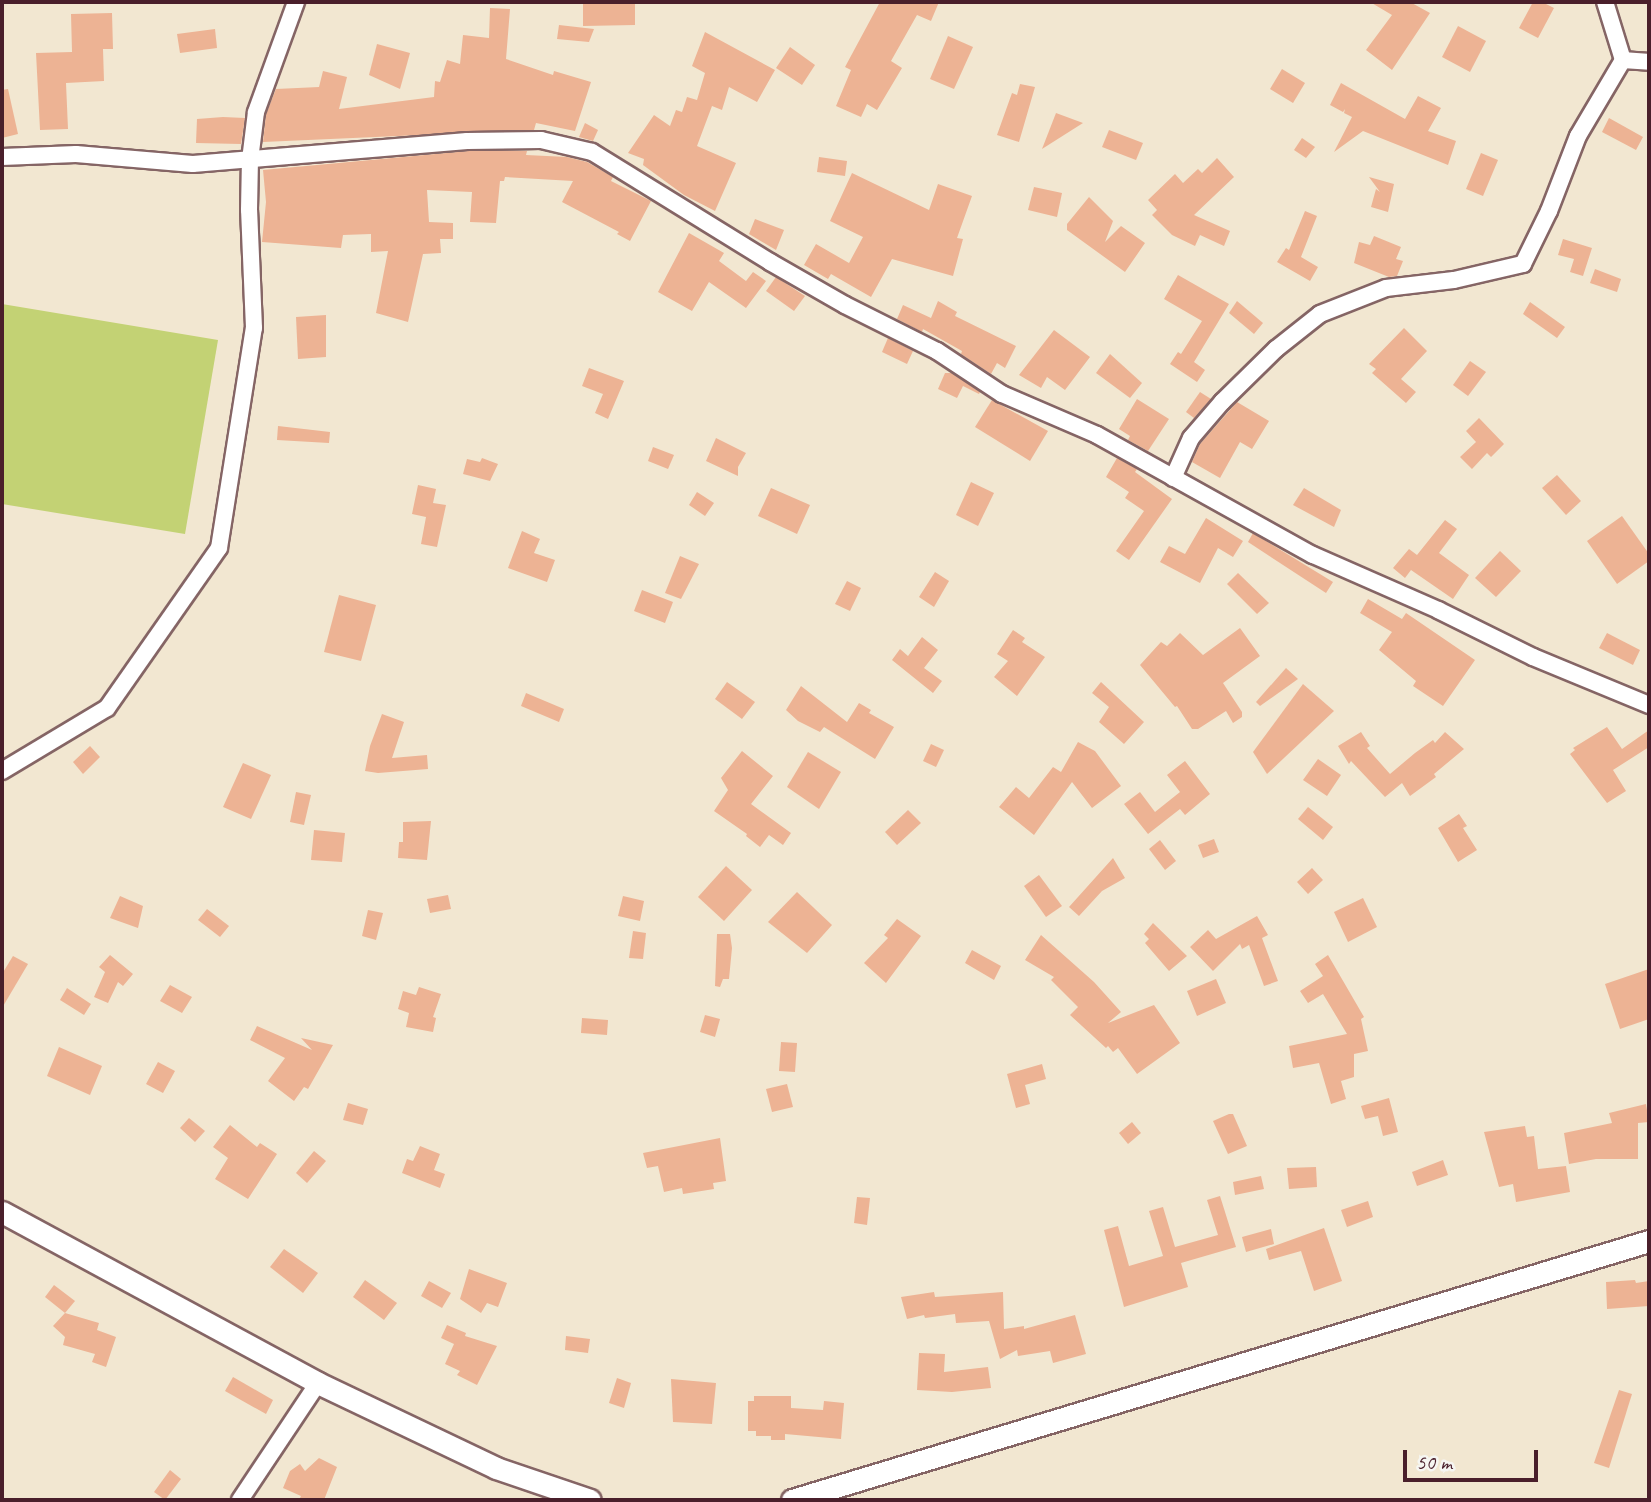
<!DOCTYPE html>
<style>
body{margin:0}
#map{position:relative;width:1651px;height:1502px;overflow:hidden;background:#f2e7d1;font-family:Caveat,sans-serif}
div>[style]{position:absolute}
.green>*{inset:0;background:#c3d274}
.building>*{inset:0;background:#edb394}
.roads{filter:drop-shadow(2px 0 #856565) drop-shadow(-2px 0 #856565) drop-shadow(0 2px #856565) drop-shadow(0 -2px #856565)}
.minor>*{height:16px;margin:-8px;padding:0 8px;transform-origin:8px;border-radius:8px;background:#fff}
.tertiary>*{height:21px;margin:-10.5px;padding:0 10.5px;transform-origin:10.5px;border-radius:10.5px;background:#fff}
span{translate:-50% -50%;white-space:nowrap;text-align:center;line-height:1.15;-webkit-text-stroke:6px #f6f6f2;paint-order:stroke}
.frame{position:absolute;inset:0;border:4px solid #4a1f2b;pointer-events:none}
.scale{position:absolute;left:1403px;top:1450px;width:135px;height:32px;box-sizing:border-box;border:4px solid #4a1f2b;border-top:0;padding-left:9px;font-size:21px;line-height:24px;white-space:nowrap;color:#4a1f2b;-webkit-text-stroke:5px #f6f6f2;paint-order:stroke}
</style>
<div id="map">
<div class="green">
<i style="clip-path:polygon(2px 304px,218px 340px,185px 534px,2px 504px)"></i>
</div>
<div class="building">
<i style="clip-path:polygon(583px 2px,635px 2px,635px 25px,583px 26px)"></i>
<i style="clip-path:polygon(880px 2px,939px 2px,931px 21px,917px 15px,891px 61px,902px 68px,877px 110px,867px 104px,861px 117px,836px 106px,851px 70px,845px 67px)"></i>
<i style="clip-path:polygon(1370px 2px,1410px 2px,1430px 13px,1392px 70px,1366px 50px,1392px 15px)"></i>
<i style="clip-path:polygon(1533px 2px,1542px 2px,1554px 8px,1538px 38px,1519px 28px)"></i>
<i style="clip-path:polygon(490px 8px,510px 9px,506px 59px,553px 75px,554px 71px,591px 82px,575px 131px,536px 123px,534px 130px,263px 142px,266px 114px,276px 89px,319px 87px,323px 71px,347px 77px,339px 109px,434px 97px,435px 81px,440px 82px,447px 60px,460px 64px,463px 35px,489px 38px)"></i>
<i style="clip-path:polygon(112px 13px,113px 49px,103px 49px,104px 81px,66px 83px,68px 129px,40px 130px,36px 53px,72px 52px,71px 14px)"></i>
<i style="clip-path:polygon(559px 25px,594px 29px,589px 42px,557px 39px)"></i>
<i style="clip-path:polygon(1458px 26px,1486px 41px,1470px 72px,1442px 57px)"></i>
<i style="clip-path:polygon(215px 29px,217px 48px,180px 53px,177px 34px)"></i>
<i style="clip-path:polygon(705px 32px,775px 70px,757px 102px,729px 87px,722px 110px,712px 106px,697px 146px,736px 163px,715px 211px,684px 195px,643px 165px,644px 159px,628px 153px,654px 115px,670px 126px,676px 110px,682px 112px,687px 97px,697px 100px,705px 73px,692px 66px)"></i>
<i style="clip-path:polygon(948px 36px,973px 47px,954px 89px,930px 79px)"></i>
<i style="clip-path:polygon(377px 44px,410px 53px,400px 89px,369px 75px)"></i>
<i style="clip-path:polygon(790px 47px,815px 65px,802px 85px,776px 68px)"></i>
<i style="clip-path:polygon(1282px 69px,1305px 83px,1293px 103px,1270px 89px)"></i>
<i style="clip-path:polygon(1341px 83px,1405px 119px,1418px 96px,1441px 108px,1428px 131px,1456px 141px,1448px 165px,1363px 131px,1334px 152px,1352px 117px,1344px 113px,1345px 109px,1343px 112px,1330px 105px)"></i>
<i style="clip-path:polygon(1020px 84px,1035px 87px,1019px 142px,997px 135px,1012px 93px,1017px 95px)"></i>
<i style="clip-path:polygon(8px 89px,18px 134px,2px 138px,2px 90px)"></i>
<i style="clip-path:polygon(1056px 113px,1083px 123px,1042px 149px)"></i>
<i style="clip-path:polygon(223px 117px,245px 118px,241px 144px,196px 143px,197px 119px)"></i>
<i style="clip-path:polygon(1609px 118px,1643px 137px,1636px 150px,1602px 132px)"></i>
<i style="clip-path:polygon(585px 123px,598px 130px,593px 141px,579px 137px)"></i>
<i style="clip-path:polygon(1109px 130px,1143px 143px,1136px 160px,1102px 147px)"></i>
<i style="clip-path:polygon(1302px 138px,1315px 147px,1306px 158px,1294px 150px)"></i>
<i style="clip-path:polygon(468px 151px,527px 151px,526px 155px,567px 157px,587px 162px,613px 177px,611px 181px,651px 201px,630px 241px,617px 234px,619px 232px,562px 202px,573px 181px,505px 177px,504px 181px,500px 181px,496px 223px,470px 222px,472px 192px,427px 190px,429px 222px,453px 223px,453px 239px,440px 239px,441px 253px,423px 254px,408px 322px,376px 313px,388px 251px,371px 252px,371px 234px,343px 235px,341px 248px,262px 242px,266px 202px,263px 170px)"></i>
<i style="clip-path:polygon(1481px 153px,1498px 160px,1483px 196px,1466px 189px)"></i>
<i style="clip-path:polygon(819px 157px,847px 161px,845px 176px,817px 172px)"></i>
<i style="clip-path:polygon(1217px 158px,1234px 177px,1194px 215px,1230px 231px,1224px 246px,1200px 235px,1195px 246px,1172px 235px,1152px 215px,1157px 210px,1148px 200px,1175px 174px,1183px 183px,1198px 169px,1202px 173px)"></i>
<i style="clip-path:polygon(852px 173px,929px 210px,938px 184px,972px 196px,957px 238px,963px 239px,953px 276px,892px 259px,871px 297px,831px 274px,828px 279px,804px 265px,816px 244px,849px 263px,863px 237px,830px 221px)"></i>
<i style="clip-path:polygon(1369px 177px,1394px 184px,1388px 212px,1371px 207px,1376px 189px,1380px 192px)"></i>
<i style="clip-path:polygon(1034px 187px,1062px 193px,1057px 217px,1028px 210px)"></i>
<i style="clip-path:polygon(1089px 197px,1113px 221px,1105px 242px,1121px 226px,1145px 243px,1125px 272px,1067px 230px,1067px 224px)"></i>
<i style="clip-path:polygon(1305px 211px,1317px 216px,1301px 257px,1318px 267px,1310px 281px,1277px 262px,1286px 248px,1289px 250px)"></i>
<i style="clip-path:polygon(755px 219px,784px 230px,776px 250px,749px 234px)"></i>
<i style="clip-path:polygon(689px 233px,724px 253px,719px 261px,746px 281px,753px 272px,766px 281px,746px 308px,709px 282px,692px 311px,658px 292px)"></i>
<i style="clip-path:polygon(1374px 236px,1401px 247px,1396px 259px,1403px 261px,1397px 276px,1389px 277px,1354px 263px,1359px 242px,1370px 245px)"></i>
<i style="clip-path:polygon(1563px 239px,1592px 248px,1583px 276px,1570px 272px,1574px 259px,1558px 255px)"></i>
<i style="clip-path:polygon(1595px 269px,1621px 279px,1617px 292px,1590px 283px)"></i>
<i style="clip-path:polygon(1178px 275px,1229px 304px,1194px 362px,1205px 370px,1197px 382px,1170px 364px,1178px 352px,1181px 354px,1202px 321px,1164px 299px)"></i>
<i style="clip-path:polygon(776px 277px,805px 296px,794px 311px,766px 291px)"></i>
<i style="clip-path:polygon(938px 301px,957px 312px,955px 316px,1016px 346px,1005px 368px,997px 363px,991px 374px,961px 354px,962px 351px,923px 329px,922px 332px,897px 319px,903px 305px,931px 318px)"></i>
<i style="clip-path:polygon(1237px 301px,1263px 323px,1254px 334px,1229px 313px)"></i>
<i style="clip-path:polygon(1530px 302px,1565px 327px,1557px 338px,1523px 314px)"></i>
<i style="clip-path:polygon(326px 315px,326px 357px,298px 359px,296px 317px)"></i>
<i style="clip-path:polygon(1404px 328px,1427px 351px,1401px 379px,1416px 392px,1406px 403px,1372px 373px,1376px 369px,1369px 364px)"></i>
<i style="clip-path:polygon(1054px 330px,1090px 357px,1065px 390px,1047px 377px,1041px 388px,1019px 375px)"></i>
<i style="clip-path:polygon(888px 338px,913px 351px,907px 364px,882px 352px)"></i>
<i style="clip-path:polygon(1110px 354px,1142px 383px,1130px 398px,1096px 373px)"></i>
<i style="clip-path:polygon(1470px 361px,1486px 372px,1468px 396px,1453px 385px)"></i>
<i style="clip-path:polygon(589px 368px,624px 381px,608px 419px,595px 413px,603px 394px,582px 386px)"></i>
<i style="clip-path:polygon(945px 373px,952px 373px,980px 392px,979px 394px,963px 386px,957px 398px,938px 389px)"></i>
<i style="clip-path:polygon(1200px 392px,1211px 399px,1194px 418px,1186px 412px)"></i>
<i style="clip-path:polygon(1137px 399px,1169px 419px,1148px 451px,1128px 440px,1130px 436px,1119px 429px)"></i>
<i style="clip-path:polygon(992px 400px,1048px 431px,1030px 461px,975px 427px)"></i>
<i style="clip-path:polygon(1237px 402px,1269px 421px,1252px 449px,1240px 442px,1220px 478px,1192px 462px,1200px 444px)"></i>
<i style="clip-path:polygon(1479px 418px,1504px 444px,1491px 457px,1487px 453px,1472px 469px,1460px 457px,1476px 442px,1466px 431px)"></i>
<i style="clip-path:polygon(278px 426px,330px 432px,329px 443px,277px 440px)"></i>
<i style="clip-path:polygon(716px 438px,746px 453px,738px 467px,738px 476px,706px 461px)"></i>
<i style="clip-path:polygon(653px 447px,674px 455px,668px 469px,648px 461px)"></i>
<i style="clip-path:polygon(482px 458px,498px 464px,490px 481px,463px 474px,467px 459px,480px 462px)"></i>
<i style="clip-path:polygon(1117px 458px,1137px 469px,1135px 472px,1172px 499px,1129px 560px,1116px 551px,1144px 511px,1125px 498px,1129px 492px,1106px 477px)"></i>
<i style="clip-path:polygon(1557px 475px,1581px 501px,1566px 515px,1542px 488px)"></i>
<i style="clip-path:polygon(971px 482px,994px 493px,978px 526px,956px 515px)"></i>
<i style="clip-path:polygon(418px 485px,436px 489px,433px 503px,446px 505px,437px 547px,421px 544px,426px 517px,412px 514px)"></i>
<i style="clip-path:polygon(771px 488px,810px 505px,797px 534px,758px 516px)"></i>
<i style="clip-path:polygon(1304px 488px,1341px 510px,1334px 527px,1293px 505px)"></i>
<i style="clip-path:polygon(697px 492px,714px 503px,705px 516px,689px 505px)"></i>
<i style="clip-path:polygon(1622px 516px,1649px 554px,1649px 561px,1617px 584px,1587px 541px)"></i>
<i style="clip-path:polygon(1206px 518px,1243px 541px,1233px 557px,1218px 548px,1200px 583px,1160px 562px,1169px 546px,1185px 554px)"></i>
<i style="clip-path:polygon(1445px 520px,1457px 529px,1439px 553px,1469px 575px,1453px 599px,1411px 570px,1405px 578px,1393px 568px,1409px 549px,1417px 555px)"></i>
<i style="clip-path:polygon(522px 531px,540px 539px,534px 553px,555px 560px,547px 582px,508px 568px)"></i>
<i style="clip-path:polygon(1253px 533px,1333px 582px,1326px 593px,1248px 542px)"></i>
<i style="clip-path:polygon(1500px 551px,1521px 571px,1496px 597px,1475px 578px)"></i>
<i style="clip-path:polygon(680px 556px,699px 564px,681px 599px,665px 593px)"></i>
<i style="clip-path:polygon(935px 572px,949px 581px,934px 607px,919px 597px)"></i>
<i style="clip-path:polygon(1238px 573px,1269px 603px,1257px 614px,1227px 584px)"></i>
<i style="clip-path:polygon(847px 581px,861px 588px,850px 611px,835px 604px)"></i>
<i style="clip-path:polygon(642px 590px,673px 602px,665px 623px,634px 611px)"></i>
<i style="clip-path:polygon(339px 595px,376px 605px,361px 661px,324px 652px)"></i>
<i style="clip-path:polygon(1368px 599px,1402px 619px,1406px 613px,1475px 660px,1443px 706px,1413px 686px,1416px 681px,1379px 650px,1392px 632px,1360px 613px)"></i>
<i style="clip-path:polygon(1240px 628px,1260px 656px,1223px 683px,1242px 712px,1242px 717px,1233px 723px,1226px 711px,1198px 729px,1192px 729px,1177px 706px,1175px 707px,1140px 665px,1161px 642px,1167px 646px,1180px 633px,1203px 655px)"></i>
<i style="clip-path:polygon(1013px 630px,1025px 638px,1022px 642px,1045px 657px,1017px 696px,994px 677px,1008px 661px,997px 654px)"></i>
<i style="clip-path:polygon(1607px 633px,1640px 650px,1633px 665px,1599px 648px)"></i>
<i style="clip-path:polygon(922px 637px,938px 650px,924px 668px,942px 681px,933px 693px,892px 660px,900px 649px,908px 656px)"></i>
<i style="clip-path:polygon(1286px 668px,1298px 679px,1260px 706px,1256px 702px)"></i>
<i style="clip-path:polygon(727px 682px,755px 702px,742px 719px,715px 699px)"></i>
<i style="clip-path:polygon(1101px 682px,1144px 722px,1124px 744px,1099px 722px,1109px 707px,1092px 693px)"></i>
<i style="clip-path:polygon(1303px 684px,1334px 711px,1267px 774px,1253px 752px)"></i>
<i style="clip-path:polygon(801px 686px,847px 722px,859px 703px,871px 710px,869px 713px,894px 727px,875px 759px,824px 727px,820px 732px,798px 721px,786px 710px)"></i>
<i style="clip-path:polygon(526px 693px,564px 709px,559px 722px,521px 706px)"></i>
<i style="clip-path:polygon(382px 714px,404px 722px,392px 758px,427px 755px,428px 769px,378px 773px,365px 771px,370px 746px)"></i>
<i style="clip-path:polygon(1607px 727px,1622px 749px,1649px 730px,1649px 747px,1613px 770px,1626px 791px,1607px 803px,1570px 754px,1575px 750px,1573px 748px)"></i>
<i style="clip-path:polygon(1361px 732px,1370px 746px,1367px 748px,1390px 774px,1415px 753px,1433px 740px,1435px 743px,1445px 732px,1464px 749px,1434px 774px,1436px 777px,1410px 796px,1402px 783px,1385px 797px,1351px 761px,1349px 764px,1338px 746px)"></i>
<i style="clip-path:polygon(1078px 742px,1095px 751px,1121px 786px,1092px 808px,1072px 782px,1034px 835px,999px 807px,1016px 787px,1029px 798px,1053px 767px,1061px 772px)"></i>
<i style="clip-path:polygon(931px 744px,944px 750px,936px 767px,923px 761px)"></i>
<i style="clip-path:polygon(90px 746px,100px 757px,83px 774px,73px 762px)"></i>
<i style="clip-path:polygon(742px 751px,773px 776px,751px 804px,791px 833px,783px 845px,769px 835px,760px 847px,746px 836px,747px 834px,714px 811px,728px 790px,721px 778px)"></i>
<i style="clip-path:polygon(808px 752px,841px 772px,819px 809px,787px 787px)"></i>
<i style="clip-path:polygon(1318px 759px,1341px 775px,1327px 796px,1303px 780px)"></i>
<i style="clip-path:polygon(1185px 761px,1210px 794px,1185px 815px,1180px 809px,1148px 834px,1124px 804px,1140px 792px,1155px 812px,1180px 792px,1167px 775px)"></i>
<i style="clip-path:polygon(243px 763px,271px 775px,251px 819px,223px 807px)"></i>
<i style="clip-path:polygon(296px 792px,311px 795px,304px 825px,290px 822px)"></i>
<i style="clip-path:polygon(1308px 807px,1333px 827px,1323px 840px,1298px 819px)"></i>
<i style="clip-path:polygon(908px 810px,921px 823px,897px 845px,885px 832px)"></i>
<i style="clip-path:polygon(1459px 814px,1467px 826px,1463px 828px,1477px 850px,1458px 862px,1438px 828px)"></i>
<i style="clip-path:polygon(431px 821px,427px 860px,398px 858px,399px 842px,403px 842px,403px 822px)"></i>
<i style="clip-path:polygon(314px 830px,345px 833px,342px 862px,311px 860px)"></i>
<i style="clip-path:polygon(1214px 839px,1219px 852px,1203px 858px,1198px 845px)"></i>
<i style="clip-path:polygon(1160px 840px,1176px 861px,1165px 870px,1149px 849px)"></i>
<i style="clip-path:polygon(1113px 858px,1125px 878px,1102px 891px,1079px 916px,1069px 907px)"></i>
<i style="clip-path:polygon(726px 866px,752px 890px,724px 921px,698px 897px)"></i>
<i style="clip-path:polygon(1312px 868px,1323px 880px,1308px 894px,1297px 882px)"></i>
<i style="clip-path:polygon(1039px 875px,1062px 906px,1046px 917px,1024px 886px)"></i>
<i style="clip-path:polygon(797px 892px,832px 925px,807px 953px,768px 922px)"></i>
<i style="clip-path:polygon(448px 895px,451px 909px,430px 913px,427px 899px)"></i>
<i style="clip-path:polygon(120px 896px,143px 906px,138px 928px,110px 918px)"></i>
<i style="clip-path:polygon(623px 896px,644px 901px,640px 921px,618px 916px)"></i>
<i style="clip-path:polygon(1363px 898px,1377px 927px,1348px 942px,1334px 912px)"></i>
<i style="clip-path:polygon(207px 909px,229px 926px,220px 937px,198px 920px)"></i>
<i style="clip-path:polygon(368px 910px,383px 913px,376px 940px,362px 936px)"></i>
<i style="clip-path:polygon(1257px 916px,1268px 935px,1262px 938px,1278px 981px,1264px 986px,1249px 945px,1242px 949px,1240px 944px,1213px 971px,1190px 947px,1208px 930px,1216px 939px)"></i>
<i style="clip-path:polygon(897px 919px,921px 936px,886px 983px,864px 963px,888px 938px,884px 935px)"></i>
<i style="clip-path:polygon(1153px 923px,1187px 956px,1169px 971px,1145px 943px,1149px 939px,1144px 934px)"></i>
<i style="clip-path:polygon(633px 931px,646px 933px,643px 959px,629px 958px)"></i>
<i style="clip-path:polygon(717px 934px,730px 934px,732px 948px,729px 979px,723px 979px,720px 987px,715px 986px)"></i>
<i style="clip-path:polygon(1041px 935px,1094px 982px,1121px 1012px,1108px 1023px,1154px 1005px,1180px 1043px,1137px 1074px,1118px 1048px,1113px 1052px,1108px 1046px,1106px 1048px,1070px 1015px,1078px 1007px,1051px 980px,1054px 977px,1025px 960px)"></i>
<i style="clip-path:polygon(972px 950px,1001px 966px,994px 980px,965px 963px)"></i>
<i style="clip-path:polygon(110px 955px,133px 974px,123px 986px,118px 982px,108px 1003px,94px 997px,105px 972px,99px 967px)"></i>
<i style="clip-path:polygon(1328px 955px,1364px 1017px,1361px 1019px,1368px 1051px,1354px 1054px,1354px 1077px,1341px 1081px,1346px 1099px,1331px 1104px,1319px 1063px,1293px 1068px,1289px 1046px,1347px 1034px,1323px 994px,1308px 1003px,1300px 991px,1323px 976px,1315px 964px)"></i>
<i style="clip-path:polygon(13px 956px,28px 964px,2px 1008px,2px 974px)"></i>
<i style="clip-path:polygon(1649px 969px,1649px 1019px,1620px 1029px,1605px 984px)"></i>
<i style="clip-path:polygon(1216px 979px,1226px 1003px,1197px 1016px,1187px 991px)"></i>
<i style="clip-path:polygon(170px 985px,192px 997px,182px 1013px,160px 1001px)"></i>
<i style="clip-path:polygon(419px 987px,441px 994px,433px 1017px,436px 1018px,433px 1032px,406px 1027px,409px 1013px,398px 1009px,403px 991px,416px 995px)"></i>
<i style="clip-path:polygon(67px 988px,91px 1004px,84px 1015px,60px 1000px)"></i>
<i style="clip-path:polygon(705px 1015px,720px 1019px,715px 1037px,700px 1032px)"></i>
<i style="clip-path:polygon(582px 1018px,608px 1020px,607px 1035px,581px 1033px)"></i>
<i style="clip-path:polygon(257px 1026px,312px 1050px,301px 1038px,333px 1045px,308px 1089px,304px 1087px,294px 1101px,268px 1081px,285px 1058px,250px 1040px)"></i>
<i style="clip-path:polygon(781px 1042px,797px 1043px,795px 1072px,779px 1071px)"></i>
<i style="clip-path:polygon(59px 1047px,102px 1066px,90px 1095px,47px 1076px)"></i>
<i style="clip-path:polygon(158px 1062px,175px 1071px,163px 1093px,146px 1084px)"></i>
<i style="clip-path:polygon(1042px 1064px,1046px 1079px,1025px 1085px,1030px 1104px,1016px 1108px,1007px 1074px)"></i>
<i style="clip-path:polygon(787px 1084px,793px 1107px,772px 1112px,766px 1089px)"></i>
<i style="clip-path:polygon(1389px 1098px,1398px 1132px,1383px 1136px,1378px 1116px,1365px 1119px,1361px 1106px)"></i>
<i style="clip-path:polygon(348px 1103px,368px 1109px,363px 1125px,343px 1120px)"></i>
<i style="clip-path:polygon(1646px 1104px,1649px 1122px,1638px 1123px,1638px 1159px,1596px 1159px,1569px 1164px,1564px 1133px,1612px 1123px,1609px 1113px)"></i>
<i style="clip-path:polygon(1229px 1114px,1233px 1114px,1247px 1146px,1228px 1154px,1213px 1121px)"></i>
<i style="clip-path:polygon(189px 1118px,205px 1131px,195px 1142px,180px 1128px)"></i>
<i style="clip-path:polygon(1132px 1122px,1141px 1133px,1128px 1144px,1119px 1133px)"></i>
<i style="clip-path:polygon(230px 1125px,257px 1147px,260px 1143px,277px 1154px,248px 1199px,215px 1179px,228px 1158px,213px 1147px)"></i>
<i style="clip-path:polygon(1525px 1126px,1527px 1137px,1534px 1136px,1538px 1169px,1566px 1166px,1570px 1192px,1516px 1202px,1513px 1184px,1499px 1187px,1484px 1132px)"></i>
<i style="clip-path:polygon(720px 1138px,726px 1181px,713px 1183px,714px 1189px,683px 1194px,682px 1188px,664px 1192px,658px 1166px,647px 1168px,643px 1153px)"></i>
<i style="clip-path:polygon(420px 1146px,440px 1154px,434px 1170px,445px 1174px,440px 1188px,402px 1173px,407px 1159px,413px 1161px)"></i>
<i style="clip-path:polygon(314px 1151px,326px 1161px,307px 1183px,296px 1173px)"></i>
<i style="clip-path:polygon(1443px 1160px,1448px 1175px,1417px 1186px,1412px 1172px)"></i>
<i style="clip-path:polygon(1316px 1167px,1317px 1187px,1289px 1189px,1287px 1168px)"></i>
<i style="clip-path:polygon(1261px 1176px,1264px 1189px,1235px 1195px,1233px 1182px)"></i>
<i style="clip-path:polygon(1220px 1196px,1236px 1247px,1181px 1263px,1188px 1287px,1124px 1307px,1104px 1230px,1118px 1226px,1129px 1266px,1163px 1256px,1149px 1211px,1163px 1207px,1175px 1247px,1218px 1235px,1207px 1200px)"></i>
<i style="clip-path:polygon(857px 1197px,870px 1198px,867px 1225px,854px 1223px)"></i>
<i style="clip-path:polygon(1368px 1201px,1373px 1217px,1347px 1227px,1341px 1210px)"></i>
<i style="clip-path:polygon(1324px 1228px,1342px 1281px,1314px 1291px,1301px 1251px,1269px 1260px,1266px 1249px)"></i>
<i style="clip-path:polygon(1271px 1229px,1274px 1244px,1246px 1252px,1242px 1237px)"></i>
<i style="clip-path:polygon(284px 1249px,318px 1273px,303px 1293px,270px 1267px)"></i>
<i style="clip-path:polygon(469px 1269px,507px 1283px,498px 1307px,487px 1303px,481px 1313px,460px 1299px)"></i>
<i style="clip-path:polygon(365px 1280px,397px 1303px,384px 1320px,353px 1297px)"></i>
<i style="clip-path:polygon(1635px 1280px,1636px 1283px,1649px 1281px,1649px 1306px,1607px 1309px,1606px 1282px)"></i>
<i style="clip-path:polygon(429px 1281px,451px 1293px,442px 1308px,421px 1296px)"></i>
<i style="clip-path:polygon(54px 1285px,75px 1301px,65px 1313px,45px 1297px)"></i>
<i style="clip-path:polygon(934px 1292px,935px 1297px,1003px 1292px,1004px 1329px,1024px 1326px,1024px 1329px,1075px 1315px,1086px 1354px,1053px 1363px,1050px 1351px,1018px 1356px,1017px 1350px,1000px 1359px,989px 1321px,956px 1323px,955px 1314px,925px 1318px,924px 1315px,907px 1319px,901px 1297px)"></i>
<i style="clip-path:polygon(65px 1313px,99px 1323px,97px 1330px,116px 1337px,106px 1367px,92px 1362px,95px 1354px,63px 1345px,65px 1337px,53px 1326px)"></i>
<i style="clip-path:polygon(447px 1325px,466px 1333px,465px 1336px,497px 1346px,477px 1385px,457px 1375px,460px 1371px,445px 1364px,454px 1344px,441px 1338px)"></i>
<i style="clip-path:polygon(566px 1336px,590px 1339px,588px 1353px,565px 1350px)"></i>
<i style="clip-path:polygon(919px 1353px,945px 1354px,944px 1372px,988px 1367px,991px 1388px,952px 1392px,917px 1390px)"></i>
<i style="clip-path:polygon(233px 1377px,273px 1400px,266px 1414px,225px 1391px)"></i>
<i style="clip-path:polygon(617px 1378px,631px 1383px,624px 1408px,609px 1403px)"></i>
<i style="clip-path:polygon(671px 1379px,716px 1383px,712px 1424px,673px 1422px)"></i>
<i style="clip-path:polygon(1619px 1390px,1632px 1394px,1609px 1468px,1594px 1463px)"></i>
<i style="clip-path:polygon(754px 1396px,791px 1396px,791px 1408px,823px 1410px,824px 1401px,844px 1403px,841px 1439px,785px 1434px,785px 1440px,771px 1440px,771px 1436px,756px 1436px,756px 1431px,748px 1431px,748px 1401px,754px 1401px)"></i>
<i style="clip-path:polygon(319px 1458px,337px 1467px,324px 1500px,299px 1500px,301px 1496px,283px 1488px,290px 1471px,300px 1464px,305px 1471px)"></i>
<i style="clip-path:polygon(170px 1470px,181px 1479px,165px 1500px,154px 1492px)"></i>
</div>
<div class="roads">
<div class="minor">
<i style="left:1623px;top:60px;width:26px;rotate:4deg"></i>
<i style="left:2px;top:157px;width:74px;rotate:-2.3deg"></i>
<i style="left:76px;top:154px;width:117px;rotate:4.9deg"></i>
<i style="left:193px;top:164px;width:275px;rotate:-4.8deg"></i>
<i style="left:467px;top:141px;width:74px;rotate:-0.8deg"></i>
<i style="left:541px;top:140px;width:52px;rotate:13.2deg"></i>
<i style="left:592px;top:152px;width:209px;rotate:31.7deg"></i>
<i style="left:770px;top:262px;width:86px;rotate:29.8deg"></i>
<i style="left:845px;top:305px;width:103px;rotate:26.6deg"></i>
<i style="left:937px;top:351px;width:78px;rotate:33.5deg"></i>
<i style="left:1002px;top:394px;width:103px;rotate:23.3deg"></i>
<i style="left:1097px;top:435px;width:247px;rotate:29.1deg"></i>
<i style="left:1313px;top:555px;width:137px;rotate:23.7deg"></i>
<i style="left:1438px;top:610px;width:106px;rotate:26.3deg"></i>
<i style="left:1533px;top:657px;width:126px;rotate:22.5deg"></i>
<i style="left:1173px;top:478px;width:44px;rotate:-65.8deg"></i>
<i style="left:1191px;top:438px;width:48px;rotate:-49.3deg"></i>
<i style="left:1222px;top:402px;width:76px;rotate:-44.5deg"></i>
<i style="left:1276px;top:349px;width:56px;rotate:-38.5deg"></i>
<i style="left:1320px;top:314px;width:71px;rotate:-21.5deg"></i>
<i style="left:1386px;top:288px;width:68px;rotate:-6.7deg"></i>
<i style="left:1454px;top:280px;width:71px;rotate:-13.1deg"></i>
<i style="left:1523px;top:264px;width:59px;rotate:-63.9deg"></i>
<i style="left:1549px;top:211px;width:80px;rotate:-68.9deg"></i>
<i style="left:1578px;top:136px;width:88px;rotate:-59.4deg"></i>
<i style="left:1623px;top:60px;width:61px;rotate:-107.2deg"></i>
<i style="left:2px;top:771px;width:122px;rotate:-31deg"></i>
<i style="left:107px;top:708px;width:195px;rotate:-55deg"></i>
<i style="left:219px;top:548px;width:223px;rotate:-81deg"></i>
<i style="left:254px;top:328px;width:118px;rotate:-92.4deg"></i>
<i style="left:249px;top:210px;width:50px;rotate:-88.9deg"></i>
<i style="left:250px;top:160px;width:48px;rotate:-82.9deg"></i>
<i style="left:256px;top:112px;width:117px;rotate:-70deg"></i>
<i style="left:240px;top:1500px;width:141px;rotate:-56.3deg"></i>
</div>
<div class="tertiary">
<i style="left:2px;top:1212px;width:359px;rotate:28.4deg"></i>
<i style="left:318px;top:1383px;width:197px;rotate:25.5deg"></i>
<i style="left:496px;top:1468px;width:99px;rotate:18.8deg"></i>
<i style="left:792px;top:1500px;width:895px;rotate:-16.82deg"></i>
</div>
</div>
<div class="frame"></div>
<div class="scale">50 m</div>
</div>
